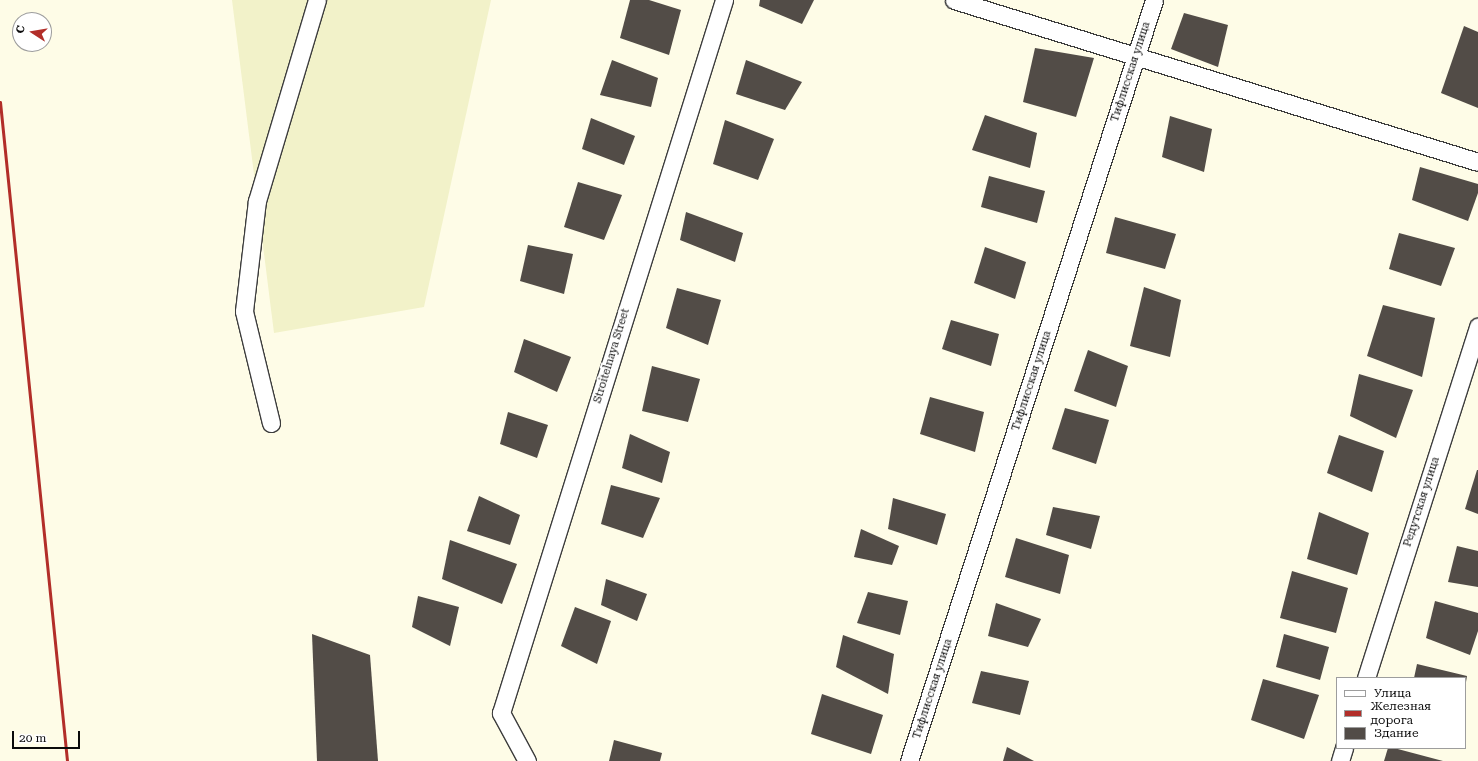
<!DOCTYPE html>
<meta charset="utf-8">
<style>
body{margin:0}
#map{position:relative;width:1478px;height:761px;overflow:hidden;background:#fefce7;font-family:"Roboto Serif",serif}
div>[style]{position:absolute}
.farmland>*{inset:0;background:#f2f2c9}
.building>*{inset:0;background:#524c47}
.roads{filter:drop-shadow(1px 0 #3d3d3d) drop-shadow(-1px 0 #3d3d3d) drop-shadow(0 1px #3d3d3d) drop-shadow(0 -1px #3d3d3d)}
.street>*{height:17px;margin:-8.5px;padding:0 8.5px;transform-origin:8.5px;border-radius:8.5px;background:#fff}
.rail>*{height:3px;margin:-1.5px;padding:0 1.5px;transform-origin:1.5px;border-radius:1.5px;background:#b22e29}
span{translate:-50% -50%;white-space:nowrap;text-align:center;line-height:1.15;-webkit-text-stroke:4px #fff;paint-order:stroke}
.street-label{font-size:11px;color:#0a0a0a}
.legend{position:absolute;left:1336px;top:677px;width:130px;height:72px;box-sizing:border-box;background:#fff;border:1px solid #9d9d9d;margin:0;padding:5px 7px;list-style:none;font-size:12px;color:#0a0a0a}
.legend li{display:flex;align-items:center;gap:8px;height:20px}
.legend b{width:20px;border:1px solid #9d9d9d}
.north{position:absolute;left:12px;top:12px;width:40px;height:40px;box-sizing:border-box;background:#fff;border:1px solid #9d9d9d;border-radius:50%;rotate:282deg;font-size:11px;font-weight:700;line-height:16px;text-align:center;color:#0a0a0a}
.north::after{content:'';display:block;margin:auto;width:14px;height:18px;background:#b22e29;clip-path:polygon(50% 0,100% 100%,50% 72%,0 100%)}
.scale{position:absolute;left:12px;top:731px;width:68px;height:18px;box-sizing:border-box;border:2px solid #0a0a0a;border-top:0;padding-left:5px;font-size:12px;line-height:14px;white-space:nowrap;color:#0a0a0a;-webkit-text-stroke:3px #fff;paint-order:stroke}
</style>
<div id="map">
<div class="farmland">
<i style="clip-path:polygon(232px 0,491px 0,424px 307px,274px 333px)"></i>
</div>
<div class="building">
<i style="clip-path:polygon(630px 0,649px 0,681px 10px,669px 55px,620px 38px)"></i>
<i style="clip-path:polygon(760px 0,814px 0,802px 24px,759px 6px)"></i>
<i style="clip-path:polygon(1184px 13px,1228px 25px,1218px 67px,1171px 49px)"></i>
<i style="clip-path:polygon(1464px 26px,1478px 32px,1478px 108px,1441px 93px)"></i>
<i style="clip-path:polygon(1035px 48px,1094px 58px,1076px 117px,1023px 102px)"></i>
<i style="clip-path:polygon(612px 60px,658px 78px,651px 107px,600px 95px)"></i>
<i style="clip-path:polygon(746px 60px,802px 82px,785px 110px,736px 94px)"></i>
<i style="clip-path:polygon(985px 115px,1037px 133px,1030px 168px,972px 150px)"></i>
<i style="clip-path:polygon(1170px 116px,1212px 129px,1204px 172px,1162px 157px)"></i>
<i style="clip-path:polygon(591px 118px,635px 136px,624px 165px,582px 149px)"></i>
<i style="clip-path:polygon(725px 120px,774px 139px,758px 180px,713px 164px)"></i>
<i style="clip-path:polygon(1420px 167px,1478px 184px,1478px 193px,1468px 221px,1412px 200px)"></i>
<i style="clip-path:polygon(989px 176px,1045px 191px,1037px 223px,981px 207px)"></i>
<i style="clip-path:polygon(578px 182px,622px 195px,604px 240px,564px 227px)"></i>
<i style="clip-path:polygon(686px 212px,743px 233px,735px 262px,680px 240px)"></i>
<i style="clip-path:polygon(1115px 217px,1176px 234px,1165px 269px,1106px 253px)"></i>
<i style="clip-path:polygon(1399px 233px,1455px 248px,1441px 286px,1389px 269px)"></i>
<i style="clip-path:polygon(528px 245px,573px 254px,564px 294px,520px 281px)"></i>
<i style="clip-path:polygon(985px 247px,1026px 262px,1015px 299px,974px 283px)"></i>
<i style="clip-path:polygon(1144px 287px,1181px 300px,1170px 357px,1130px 346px)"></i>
<i style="clip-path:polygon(677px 288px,721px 300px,708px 345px,666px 328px)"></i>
<i style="clip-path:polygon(1383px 305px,1435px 318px,1422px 377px,1367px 356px)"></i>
<i style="clip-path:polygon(951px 320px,999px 334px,991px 366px,942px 349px)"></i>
<i style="clip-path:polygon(524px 339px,571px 357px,557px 392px,514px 372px)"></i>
<i style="clip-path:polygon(1088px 350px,1128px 366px,1116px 407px,1074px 391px)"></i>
<i style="clip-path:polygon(652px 366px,700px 379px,688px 422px,642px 411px)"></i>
<i style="clip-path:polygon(1359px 374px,1413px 390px,1396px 438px,1350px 416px)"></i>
<i style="clip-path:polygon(930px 397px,984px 412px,975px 452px,920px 434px)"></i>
<i style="clip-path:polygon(1065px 408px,1109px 420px,1096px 464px,1052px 449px)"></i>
<i style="clip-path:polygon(508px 412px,548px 425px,537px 458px,500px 444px)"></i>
<i style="clip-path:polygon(630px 434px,670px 452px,662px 483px,622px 468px)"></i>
<i style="clip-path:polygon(1339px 435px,1384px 451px,1372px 492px,1327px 473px)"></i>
<i style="clip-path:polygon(1477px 470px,1478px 470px,1478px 514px,1465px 509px)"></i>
<i style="clip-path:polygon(611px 485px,660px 498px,643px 538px,601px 524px)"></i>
<i style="clip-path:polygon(479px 496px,520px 515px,510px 545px,467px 531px)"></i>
<i style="clip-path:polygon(893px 498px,946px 514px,937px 545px,888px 529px)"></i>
<i style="clip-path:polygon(1053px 507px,1100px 516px,1091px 549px,1046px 535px)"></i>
<i style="clip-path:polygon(1319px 512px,1369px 533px,1357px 575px,1307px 559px)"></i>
<i style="clip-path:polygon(861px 529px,899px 546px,892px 565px,854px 557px)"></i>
<i style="clip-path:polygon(1016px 538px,1069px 555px,1060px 594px,1005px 577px)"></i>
<i style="clip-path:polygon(450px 540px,517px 564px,502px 604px,442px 579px)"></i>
<i style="clip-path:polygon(1457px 546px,1478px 551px,1478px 587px,1448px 582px)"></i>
<i style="clip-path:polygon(1292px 571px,1348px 588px,1336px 633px,1280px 618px)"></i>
<i style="clip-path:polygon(606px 579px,647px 594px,637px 621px,601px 605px)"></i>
<i style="clip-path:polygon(868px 592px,908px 601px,900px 635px,857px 623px)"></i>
<i style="clip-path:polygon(418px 596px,459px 607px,450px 646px,412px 627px)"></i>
<i style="clip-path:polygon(1435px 601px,1478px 613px,1478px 631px,1470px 655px,1426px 638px)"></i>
<i style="clip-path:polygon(996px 603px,1041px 619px,1028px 647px,988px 636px)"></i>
<i style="clip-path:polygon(575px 607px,611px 621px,597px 664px,561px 646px)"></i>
<i style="clip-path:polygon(312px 634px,370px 655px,378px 761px,317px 761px)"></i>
<i style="clip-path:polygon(1284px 634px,1329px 647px,1320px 680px,1276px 667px)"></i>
<i style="clip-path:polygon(843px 635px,894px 654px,888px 694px,836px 667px)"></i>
<i style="clip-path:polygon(1417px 664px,1467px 676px,1466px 682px,1465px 678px,1414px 678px)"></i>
<i style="clip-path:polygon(981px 671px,1029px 681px,1020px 715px,972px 703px)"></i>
<i style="clip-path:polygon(1263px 679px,1319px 695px,1304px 739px,1251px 720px)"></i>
<i style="clip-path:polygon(822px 694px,883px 715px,871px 754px,811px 734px)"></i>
<i style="clip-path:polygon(614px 740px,662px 753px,660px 761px,609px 761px)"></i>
<i style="clip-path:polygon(1007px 747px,1034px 761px,1003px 761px)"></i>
<i style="clip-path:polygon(1388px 748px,1394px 748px,1443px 761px,1384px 761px)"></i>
</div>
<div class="roads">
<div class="street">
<i style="left:954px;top:0;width:548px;rotate:17.18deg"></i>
<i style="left:271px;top:423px;width:115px;rotate:-103.6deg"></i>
<i style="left:244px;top:311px;width:111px;rotate:-83.3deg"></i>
<i style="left:257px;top:201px;width:210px;rotate:-73.4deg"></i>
<i style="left:1366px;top:678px;width:369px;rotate:-72.3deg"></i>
<i style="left:527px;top:761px;width:55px;rotate:-118.4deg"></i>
<i style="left:501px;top:713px;width:747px;rotate:-72.63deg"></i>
<i style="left:909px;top:761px;width:799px;rotate:-72.15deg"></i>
<i style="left:1340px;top:761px;width:14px;rotate:-73deg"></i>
</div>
</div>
<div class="rail">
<i style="left:0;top:102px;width:662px;rotate:84.19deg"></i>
</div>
<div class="street-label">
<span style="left:1131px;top:72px;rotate:-72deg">Тифлисская улица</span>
<span style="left:612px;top:356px;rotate:-73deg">Stroitelnaya Street</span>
<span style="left:1032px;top:381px;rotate:-72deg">Тифлисская улица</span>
<span style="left:1422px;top:502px;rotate:-72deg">Редутская улица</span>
<span style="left:933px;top:689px;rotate:-72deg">Тифлисская улица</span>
</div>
<ul class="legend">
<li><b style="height:5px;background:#fff"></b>Улица</li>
<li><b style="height:5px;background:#b22e29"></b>Железная дорога</li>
<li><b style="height:11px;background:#524c47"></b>Здание</li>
</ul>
<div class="north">С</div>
<div class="scale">20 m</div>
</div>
